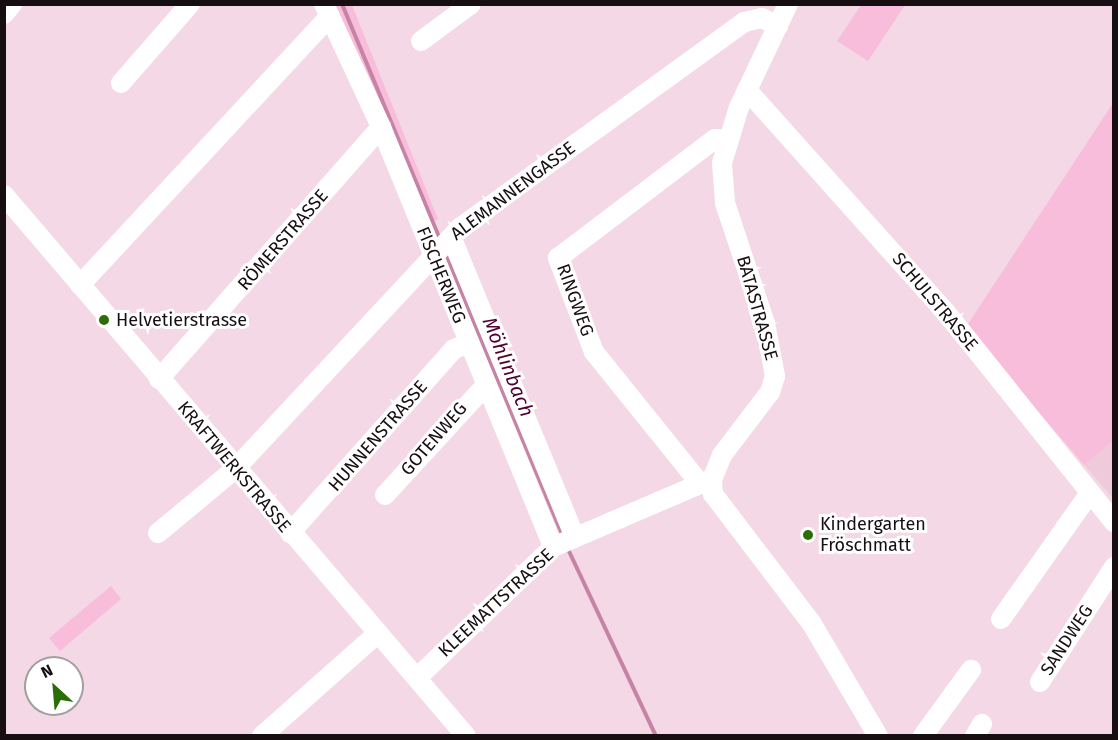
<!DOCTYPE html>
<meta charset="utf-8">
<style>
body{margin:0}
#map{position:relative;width:1118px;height:740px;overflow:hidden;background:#f4d8e5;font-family:"Fira Sans",sans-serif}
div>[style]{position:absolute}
.built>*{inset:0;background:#eecadb}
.green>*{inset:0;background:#f8bdda}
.stream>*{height:4px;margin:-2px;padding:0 2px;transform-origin:2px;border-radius:2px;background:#c683a5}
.minor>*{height:20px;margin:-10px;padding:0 10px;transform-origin:10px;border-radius:10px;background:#fff}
.dots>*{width:16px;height:16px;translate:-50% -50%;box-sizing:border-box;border:3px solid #fff;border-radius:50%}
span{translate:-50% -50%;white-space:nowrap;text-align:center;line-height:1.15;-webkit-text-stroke:6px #fff;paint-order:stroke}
.street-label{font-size:18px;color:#170e12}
.poi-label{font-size:18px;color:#170e12}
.left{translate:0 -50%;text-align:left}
.water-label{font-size:20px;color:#500034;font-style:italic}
.frame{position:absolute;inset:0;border:6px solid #170e12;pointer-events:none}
.north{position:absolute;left:24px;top:656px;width:60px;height:60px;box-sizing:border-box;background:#fff;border:2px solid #a29fa0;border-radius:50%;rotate:334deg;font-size:16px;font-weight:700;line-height:24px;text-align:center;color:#170e12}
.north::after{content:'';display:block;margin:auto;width:21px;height:27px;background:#2c6e06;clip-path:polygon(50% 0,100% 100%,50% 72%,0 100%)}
</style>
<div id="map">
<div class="built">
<i style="clip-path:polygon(1113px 441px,1113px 498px,1084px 465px)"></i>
</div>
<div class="green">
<i style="clip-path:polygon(332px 5px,352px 5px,438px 219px,428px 224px)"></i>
<i style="clip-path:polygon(861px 5px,905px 5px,868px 61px,837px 41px)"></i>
<i style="clip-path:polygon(1113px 103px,1113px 441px,1084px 465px,966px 327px)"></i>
<i style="clip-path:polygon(111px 586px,121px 599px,60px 651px,49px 638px)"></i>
</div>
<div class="stream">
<i style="left:342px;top:4px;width:256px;rotate:67.4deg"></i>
<i style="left:445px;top:253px;width:308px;rotate:67.4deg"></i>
<i style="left:567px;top:547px;width:209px;rotate:64.8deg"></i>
</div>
<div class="minor">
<i style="left:324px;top:4px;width:136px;rotate:65.1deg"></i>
<i style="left:381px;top:127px;width:454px;rotate:67.7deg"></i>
<i style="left:788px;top:4px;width:114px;rotate:115.4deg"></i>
<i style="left:739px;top:107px;width:59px;rotate:106.9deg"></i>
<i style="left:722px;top:163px;width:40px;rotate:85.7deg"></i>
<i style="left:725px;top:203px;width:126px;rotate:71.6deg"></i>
<i style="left:765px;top:323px;width:54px;rotate:79.3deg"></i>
<i style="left:775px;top:376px;width:17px;rotate:107deg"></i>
<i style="left:770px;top:392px;width:79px;rotate:127.3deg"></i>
<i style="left:722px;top:455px;width:27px;rotate:112deg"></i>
<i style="left:712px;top:480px;width:14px;rotate:86deg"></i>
<i style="left:713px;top:494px;width:163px;rotate:52.7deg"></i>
<i style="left:812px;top:624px;width:130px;rotate:59.5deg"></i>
<i style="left:4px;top:14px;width:13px;rotate:-51deg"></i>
<i style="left:421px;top:41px;width:62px;rotate:-36.5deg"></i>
<i style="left:121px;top:83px;width:105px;rotate:-48.9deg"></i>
<i style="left:747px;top:90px;width:295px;rotate:48.2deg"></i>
<i style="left:944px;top:310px;width:272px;rotate:51.3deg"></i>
<i style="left:4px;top:195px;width:711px;rotate:49.5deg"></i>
<i style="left:452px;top:239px;width:322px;rotate:67.6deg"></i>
<i style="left:80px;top:285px;width:367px;rotate:-47.1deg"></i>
<i style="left:159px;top:379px;width:336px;rotate:-48.6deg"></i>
<i style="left:698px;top:481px;width:166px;rotate:-128.9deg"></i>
<i style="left:594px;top:352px;width:101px;rotate:-111deg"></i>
<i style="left:558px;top:258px;width:197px;rotate:-37.2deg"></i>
<i style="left:715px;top:139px;width:13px;rotate:4deg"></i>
<i style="left:385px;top:495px;width:149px;rotate:-47.4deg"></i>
<i style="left:158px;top:533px;width:100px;rotate:-39.7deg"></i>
<i style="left:235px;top:469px;width:331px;rotate:-47deg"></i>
<i style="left:461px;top:227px;width:349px;rotate:-35.9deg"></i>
<i style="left:744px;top:22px;width:18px;rotate:-13deg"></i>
<i style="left:762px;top:18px;width:18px;rotate:27deg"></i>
<i style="left:290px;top:533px;width:246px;rotate:-48.3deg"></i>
<i style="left:454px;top:349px;width:16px;rotate:-22deg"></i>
<i style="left:1001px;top:619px;width:154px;rotate:-54.8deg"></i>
<i style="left:417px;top:678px;width:189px;rotate:-43.9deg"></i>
<i style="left:553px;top:547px;width:170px;rotate:-23.2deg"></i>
<i style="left:1040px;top:682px;width:137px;rotate:-57.2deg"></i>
<i style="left:262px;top:736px;width:154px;rotate:-41.6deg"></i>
<i style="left:923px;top:736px;width:82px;rotate:-54deg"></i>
<i style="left:975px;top:736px;width:14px;rotate:-60deg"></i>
</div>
<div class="dots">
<i style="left:104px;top:320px;background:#2c6e06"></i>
<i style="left:808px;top:535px;background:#2c6e06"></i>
</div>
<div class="street-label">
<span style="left:513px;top:191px;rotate:-37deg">ALEMANNENGASSE</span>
<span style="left:283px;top:240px;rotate:-49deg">RÖMERSTRASSE</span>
<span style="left:441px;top:275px;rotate:68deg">FISCHERWEG</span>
<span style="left:575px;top:300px;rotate:70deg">RINGWEG</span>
<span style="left:935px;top:302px;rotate:50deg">SCHULSTRASSE</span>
<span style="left:757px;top:308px;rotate:74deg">BATASTRASSE</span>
<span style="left:378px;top:436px;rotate:-49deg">HUNNENSTRASSE</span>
<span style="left:434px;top:439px;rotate:-49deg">GOTENWEG</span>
<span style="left:234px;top:467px;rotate:50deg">KRAFTWERKSTRASSE</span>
<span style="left:496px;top:603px;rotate:-43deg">KLEEMATTSTRASSE</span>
<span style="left:1067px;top:640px;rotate:-57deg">SANDWEG</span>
</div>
<div class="poi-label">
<span class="left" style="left:116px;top:320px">Helvetierstrasse</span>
<span class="left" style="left:820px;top:535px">Kindergarten<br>Fröschmatt</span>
</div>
<div class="water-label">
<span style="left:508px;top:367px;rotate:68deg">Möhlinbach</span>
</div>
<div class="frame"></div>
<div class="north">N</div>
</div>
